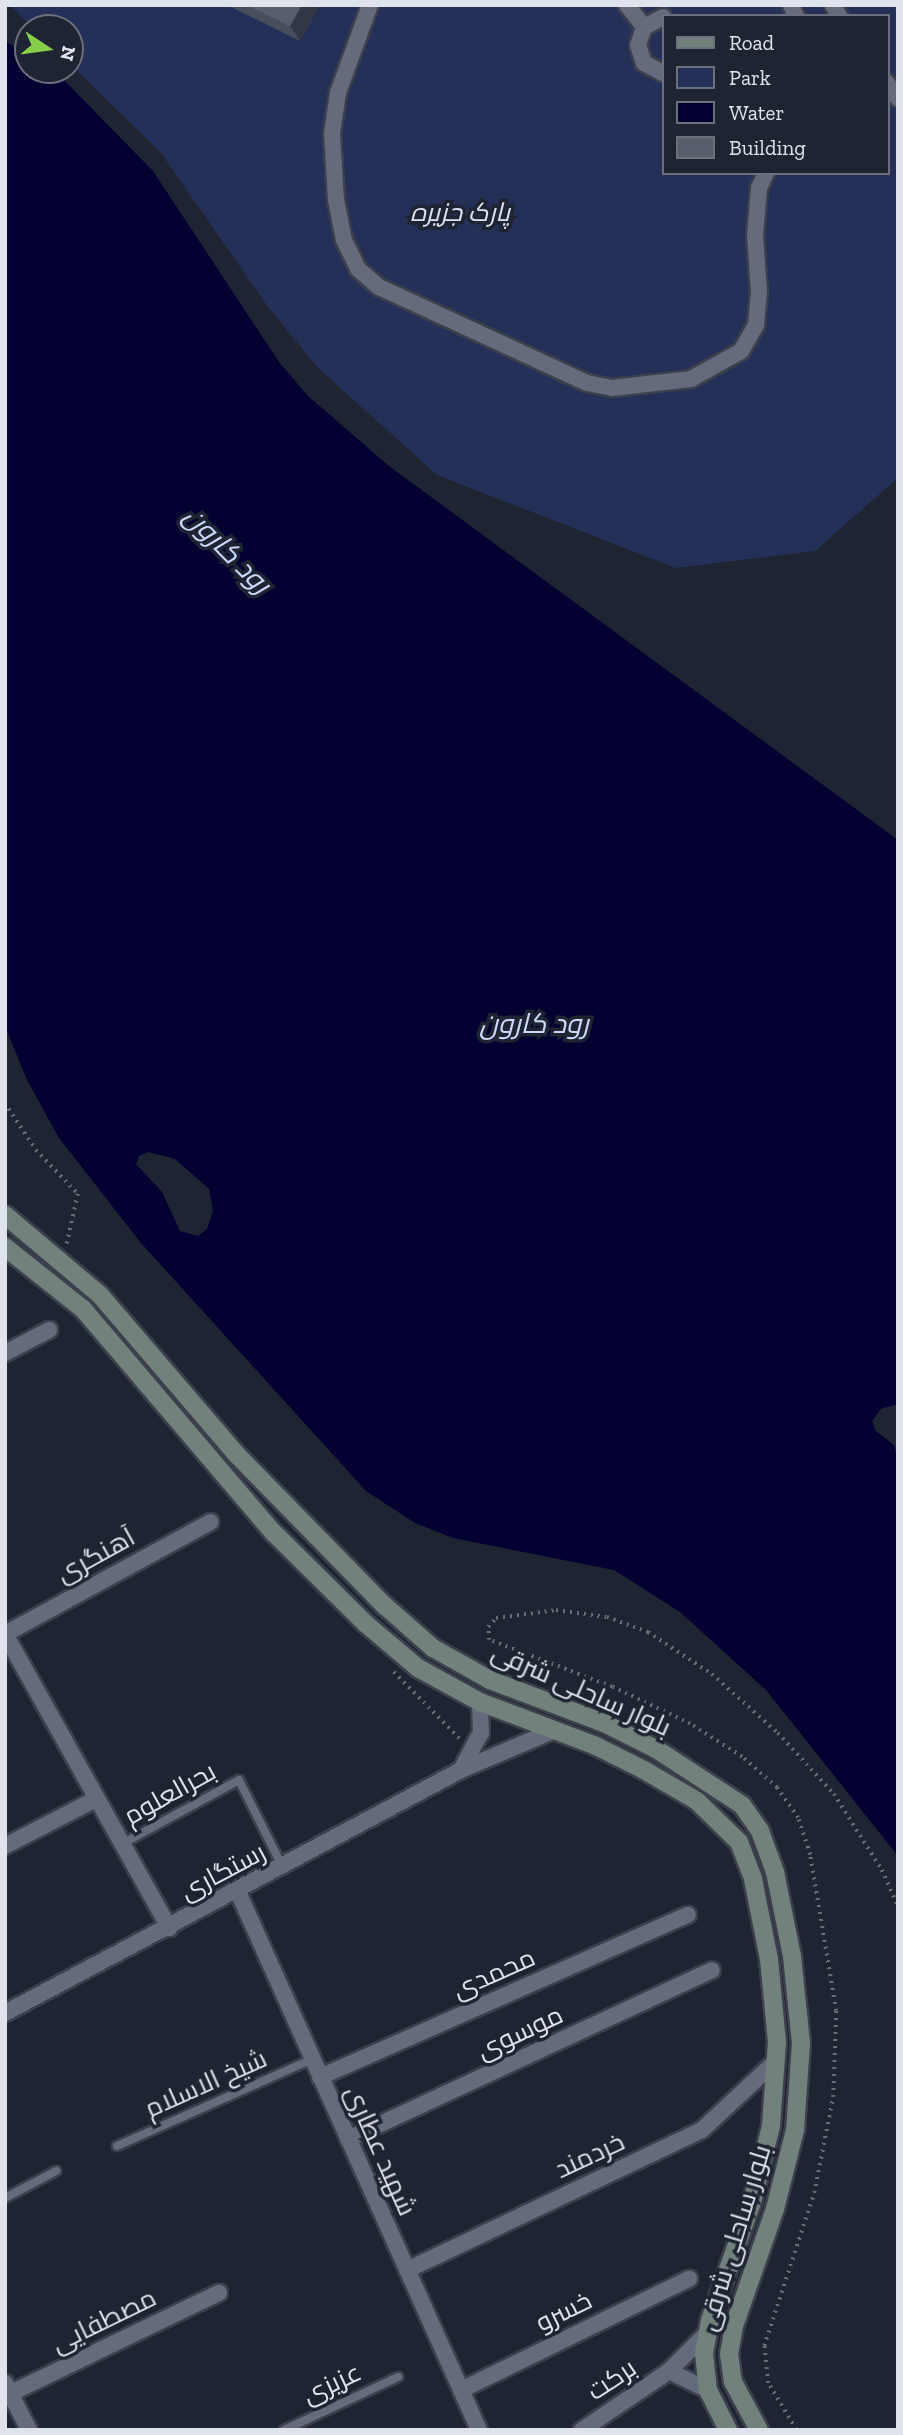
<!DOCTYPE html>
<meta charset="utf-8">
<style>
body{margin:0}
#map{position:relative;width:903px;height:2435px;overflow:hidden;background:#1f2432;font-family:"Zilla Slab",Cairo,serif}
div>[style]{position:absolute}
.green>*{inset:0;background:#243057}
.water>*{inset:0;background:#020132}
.path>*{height:3.5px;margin-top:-1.75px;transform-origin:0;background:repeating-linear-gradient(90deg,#696d79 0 2px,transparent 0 7px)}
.roads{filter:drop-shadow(2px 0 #3c404c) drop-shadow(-2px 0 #3c404c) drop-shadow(0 2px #3c404c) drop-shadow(0 -2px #3c404c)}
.service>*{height:8px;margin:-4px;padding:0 4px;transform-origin:4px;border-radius:4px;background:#656b7c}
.minor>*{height:16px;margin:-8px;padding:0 8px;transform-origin:8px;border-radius:8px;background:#656b7c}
.secondary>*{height:18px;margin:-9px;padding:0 9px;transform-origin:9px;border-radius:9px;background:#72817b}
.wall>*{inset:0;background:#484e5d}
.shaded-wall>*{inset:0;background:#313745}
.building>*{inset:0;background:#595e6c}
span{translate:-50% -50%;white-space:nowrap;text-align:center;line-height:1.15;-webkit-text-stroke:7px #1f2432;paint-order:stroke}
.park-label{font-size:26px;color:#dbe2f3;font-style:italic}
.street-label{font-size:26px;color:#dfe3ec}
.water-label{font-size:28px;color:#cbd8fa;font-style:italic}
.frame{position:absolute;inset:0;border:7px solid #dfe3ec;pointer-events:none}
.legend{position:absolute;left:662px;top:14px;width:228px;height:161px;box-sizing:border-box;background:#1f2432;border:2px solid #6c707c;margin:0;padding:9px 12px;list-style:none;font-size:21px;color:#dfe3ec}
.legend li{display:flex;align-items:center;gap:14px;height:35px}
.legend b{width:35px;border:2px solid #6c707c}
.north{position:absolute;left:14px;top:14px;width:70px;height:70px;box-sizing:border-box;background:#1f2432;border:2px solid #6c707c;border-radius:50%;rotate:103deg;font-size:19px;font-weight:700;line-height:28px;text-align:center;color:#dfe3ec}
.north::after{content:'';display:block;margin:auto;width:24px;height:32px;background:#87cf4b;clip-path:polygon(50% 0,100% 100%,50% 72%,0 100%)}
</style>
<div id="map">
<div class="green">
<i style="clip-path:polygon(evenodd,10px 5px,898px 5px,898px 478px,815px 551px,676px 568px,437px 475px,318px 368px,268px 307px,161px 153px,70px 64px,70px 28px,33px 28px,10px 5px,663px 16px,887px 16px,887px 173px,663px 173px,663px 16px)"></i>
</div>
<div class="water">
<i style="clip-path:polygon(evenodd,5px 41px,28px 55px,28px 70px,57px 73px,153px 171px,279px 362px,308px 396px,389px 466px,898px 840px,898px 1404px,881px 1409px,872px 1421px,876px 1431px,894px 1445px,898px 1459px,898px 1856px,766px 1690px,680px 1612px,614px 1570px,453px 1538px,415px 1523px,366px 1491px,141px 1243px,59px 1138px,27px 1080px,5px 1026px,5px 41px,148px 1152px,175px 1159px,209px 1189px,213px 1211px,207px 1229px,198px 1236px,180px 1231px,162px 1192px,136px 1164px,139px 1156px,148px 1152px)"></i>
</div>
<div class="path">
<i style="left:5px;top:1103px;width:56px;rotate:56.6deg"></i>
<i style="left:36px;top:1150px;width:61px;rotate:46.3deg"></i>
<i style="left:78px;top:1194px;width:51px;rotate:102.4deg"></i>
<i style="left:394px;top:1672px;width:94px;rotate:45.4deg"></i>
<i style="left:796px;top:2430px;width:55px;rotate:-120.8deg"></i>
<i style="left:768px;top:2383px;width:37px;rotate:-96deg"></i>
<i style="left:764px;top:2346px;width:161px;rotate:-71.9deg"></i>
<i style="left:814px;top:2193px;width:98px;rotate:-78.8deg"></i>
<i style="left:833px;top:2097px;width:86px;rotate:-88deg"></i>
<i style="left:836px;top:2011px;width:158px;rotate:-99.5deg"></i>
<i style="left:810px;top:1855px;width:39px;rotate:-108deg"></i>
<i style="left:798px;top:1818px;width:37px;rotate:-125deg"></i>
<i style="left:777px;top:1788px;width:47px;rotate:-138.5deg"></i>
<i style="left:742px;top:1757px;width:62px;rotate:-147.6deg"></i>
<i style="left:690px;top:1724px;width:86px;rotate:-154.6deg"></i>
<i style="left:612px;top:1687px;width:132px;rotate:-159.1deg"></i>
<i style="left:489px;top:1640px;width:13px;rotate:-94deg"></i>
<i style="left:488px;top:1627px;width:12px;rotate:-48deg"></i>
<i style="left:496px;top:1618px;width:61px;rotate:-7.6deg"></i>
<i style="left:556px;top:1610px;width:51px;rotate:7.8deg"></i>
<i style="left:607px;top:1617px;width:44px;rotate:20.1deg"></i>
<i style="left:648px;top:1632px;width:77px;rotate:33.3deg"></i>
<i style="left:712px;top:1674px;width:89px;rotate:41.8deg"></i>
<i style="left:778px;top:1733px;width:83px;rotate:47.4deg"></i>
<i style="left:834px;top:1794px;width:90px;rotate:57.7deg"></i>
<i style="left:882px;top:1870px;width:39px;rotate:66deg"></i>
</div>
<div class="roads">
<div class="service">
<i style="left:122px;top:1844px;width:133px;rotate:-28.7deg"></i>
<i style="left:239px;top:1780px;width:98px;rotate:63.4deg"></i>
<i style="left:117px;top:2146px;width:214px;rotate:-24deg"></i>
<i style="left:5px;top:2198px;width:58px;rotate:-27.9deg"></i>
<i style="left:284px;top:2430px;width:126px;rotate:-24.9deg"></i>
</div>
<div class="minor">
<i style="left:370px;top:5px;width:94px;rotate:110deg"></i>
<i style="left:338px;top:93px;width:40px;rotate:98.5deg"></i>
<i style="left:332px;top:133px;width:67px;rotate:86.6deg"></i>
<i style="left:336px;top:200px;width:41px;rotate:78.7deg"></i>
<i style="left:344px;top:240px;width:32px;rotate:64deg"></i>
<i style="left:358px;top:269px;width:28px;rotate:41deg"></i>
<i style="left:379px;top:287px;width:229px;rotate:24.8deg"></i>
<i style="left:587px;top:383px;width:25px;rotate:11deg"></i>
<i style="left:612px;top:388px;width:80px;rotate:-6.5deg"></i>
<i style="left:691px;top:379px;width:57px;rotate:-29.2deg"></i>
<i style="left:741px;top:351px;width:30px;rotate:-60deg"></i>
<i style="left:756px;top:325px;width:33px;rotate:-85deg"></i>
<i style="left:759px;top:292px;width:57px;rotate:-94deg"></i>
<i style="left:755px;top:235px;width:47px;rotate:-85.1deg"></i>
<i style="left:759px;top:188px;width:17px;rotate:-65deg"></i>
<i style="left:627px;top:5px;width:28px;rotate:52deg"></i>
<i style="left:791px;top:5px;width:12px;rotate:66deg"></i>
<i style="left:833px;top:5px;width:13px;rotate:61deg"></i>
<i style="left:663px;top:17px;width:21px;rotate:152deg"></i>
<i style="left:644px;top:27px;width:19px;rotate:108deg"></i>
<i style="left:638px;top:45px;width:19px;rotate:72deg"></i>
<i style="left:644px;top:63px;width:21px;rotate:28deg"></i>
<i style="left:887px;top:83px;width:19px;rotate:54deg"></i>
<i style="left:5px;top:1353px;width:50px;rotate:-27.6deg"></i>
<i style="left:5px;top:1634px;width:337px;rotate:60.8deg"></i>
<i style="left:5px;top:1634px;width:234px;rotate:-28.6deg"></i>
<i style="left:462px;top:1768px;width:40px;rotate:-62deg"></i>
<i style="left:481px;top:1733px;width:31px;rotate:-92deg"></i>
<i style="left:5px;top:1846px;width:102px;rotate:-27.3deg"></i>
<i style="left:238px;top:1892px;width:590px;rotate:65.87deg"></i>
<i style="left:5px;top:2013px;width:517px;rotate:-28.05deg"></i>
<i style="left:461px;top:1770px;width:102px;rotate:-23.1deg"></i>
<i style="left:320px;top:2077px;width:402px;rotate:-23.8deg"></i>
<i style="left:348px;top:2139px;width:401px;rotate:-24.9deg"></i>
<i style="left:407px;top:2270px;width:327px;rotate:-25.4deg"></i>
<i style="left:702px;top:2130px;width:101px;rotate:-43deg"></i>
<i style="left:707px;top:2333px;width:54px;rotate:135deg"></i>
<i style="left:669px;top:2371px;width:43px;rotate:26deg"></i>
<i style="left:5px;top:2383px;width:53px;rotate:62.9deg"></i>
<i style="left:461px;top:2390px;width:254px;rotate:-26deg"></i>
<i style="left:11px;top:2393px;width:231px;rotate:-25.7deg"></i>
<i style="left:582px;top:2430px;width:105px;rotate:-34.1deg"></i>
</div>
<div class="secondary">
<i style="left:5px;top:1215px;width:124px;rotate:40.1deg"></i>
<i style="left:100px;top:1295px;width:211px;rotate:49.4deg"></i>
<i style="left:237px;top:1455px;width:210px;rotate:45.6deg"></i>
<i style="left:384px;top:1605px;width:65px;rotate:41.3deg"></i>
<i style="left:433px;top:1648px;width:65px;rotate:29.3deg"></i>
<i style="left:490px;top:1680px;width:122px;rotate:20.7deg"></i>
<i style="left:604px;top:1723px;width:58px;rotate:26.6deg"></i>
<i style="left:656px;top:1749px;width:103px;rotate:33.1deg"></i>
<i style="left:742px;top:1805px;width:32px;rotate:55deg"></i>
<i style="left:760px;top:1831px;width:44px;rotate:69.9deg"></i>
<i style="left:775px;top:1872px;width:86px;rotate:78.6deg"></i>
<i style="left:792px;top:1956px;width:87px;rotate:84.1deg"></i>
<i style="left:801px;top:2043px;width:87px;rotate:93.9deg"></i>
<i style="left:795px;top:2130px;width:81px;rotate:104.2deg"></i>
<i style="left:775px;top:2209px;width:124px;rotate:109.3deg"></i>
<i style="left:734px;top:2326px;width:28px;rotate:100deg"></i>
<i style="left:729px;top:2354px;width:28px;rotate:82deg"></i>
<i style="left:733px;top:2382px;width:55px;rotate:61.6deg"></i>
<i style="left:5px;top:1247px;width:100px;rotate:38.5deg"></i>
<i style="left:83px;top:1309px;width:293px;rotate:49.6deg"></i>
<i style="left:273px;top:1532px;width:131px;rotate:44.7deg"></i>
<i style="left:366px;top:1624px;width:68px;rotate:40.2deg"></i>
<i style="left:418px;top:1668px;width:71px;rotate:28.7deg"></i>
<i style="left:480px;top:1702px;width:122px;rotate:20.7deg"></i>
<i style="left:594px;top:1745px;width:56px;rotate:26.6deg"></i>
<i style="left:644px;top:1770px;width:61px;rotate:30.3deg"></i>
<i style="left:697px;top:1801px;width:59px;rotate:44.3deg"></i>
<i style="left:739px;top:1842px;width:40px;rotate:69deg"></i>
<i style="left:753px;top:1879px;width:82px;rotate:78.7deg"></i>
<i style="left:769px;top:1959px;width:83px;rotate:84.5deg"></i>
<i style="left:777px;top:2042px;width:84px;rotate:94.1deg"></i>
<i style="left:771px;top:2126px;width:78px;rotate:104deg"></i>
<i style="left:752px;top:2202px;width:125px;rotate:109.6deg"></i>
<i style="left:710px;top:2320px;width:34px;rotate:100deg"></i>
<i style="left:704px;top:2353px;width:37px;rotate:84deg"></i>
<i style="left:708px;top:2390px;width:45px;rotate:63.4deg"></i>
</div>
</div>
<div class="wall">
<i style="clip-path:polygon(227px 5px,320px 5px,300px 41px)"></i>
</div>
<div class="shaded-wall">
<i style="clip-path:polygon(302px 5px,320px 5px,300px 41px,290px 26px)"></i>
</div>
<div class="building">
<i style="clip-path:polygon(247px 5px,302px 5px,290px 26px)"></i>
</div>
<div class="park-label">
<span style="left:460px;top:213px">پارک جزیره</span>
</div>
<div class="street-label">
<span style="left:96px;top:1556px;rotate:-29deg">آهنگری</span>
<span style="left:581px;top:1690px;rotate:24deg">بلوار ساحلی شرقی</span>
<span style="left:170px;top:1794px;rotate:-29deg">بحرالعلوم</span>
<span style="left:223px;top:1872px;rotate:-28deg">رستگاری</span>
<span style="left:494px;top:1974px;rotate:-24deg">محمدی</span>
<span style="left:520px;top:2033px;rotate:-25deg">موسوی</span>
<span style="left:206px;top:2084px;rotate:-24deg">شیخ الاسلام</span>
<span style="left:380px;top:2151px;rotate:66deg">شهید عطاری</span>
<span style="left:590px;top:2156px;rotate:-25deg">خردمند</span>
<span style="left:735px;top:2238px;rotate:-73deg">بلوار ساحلی شرقی</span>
<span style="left:564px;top:2312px;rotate:-26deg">خسرو</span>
<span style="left:104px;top:2321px;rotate:-26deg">مصطفایی</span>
<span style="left:612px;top:2380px;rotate:-34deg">برکت</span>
<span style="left:332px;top:2384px;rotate:-25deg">عزیزی</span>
</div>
<div class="water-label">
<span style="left:227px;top:550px;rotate:45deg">رود کارون</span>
<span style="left:534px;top:1024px">رود کارون</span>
</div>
<div class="frame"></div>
<ul class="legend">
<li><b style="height:9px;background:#72817b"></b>Road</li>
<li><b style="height:19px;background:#243057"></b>Park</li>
<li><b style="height:19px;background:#020132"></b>Water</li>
<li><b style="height:19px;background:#595e6c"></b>Building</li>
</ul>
<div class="north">N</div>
</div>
